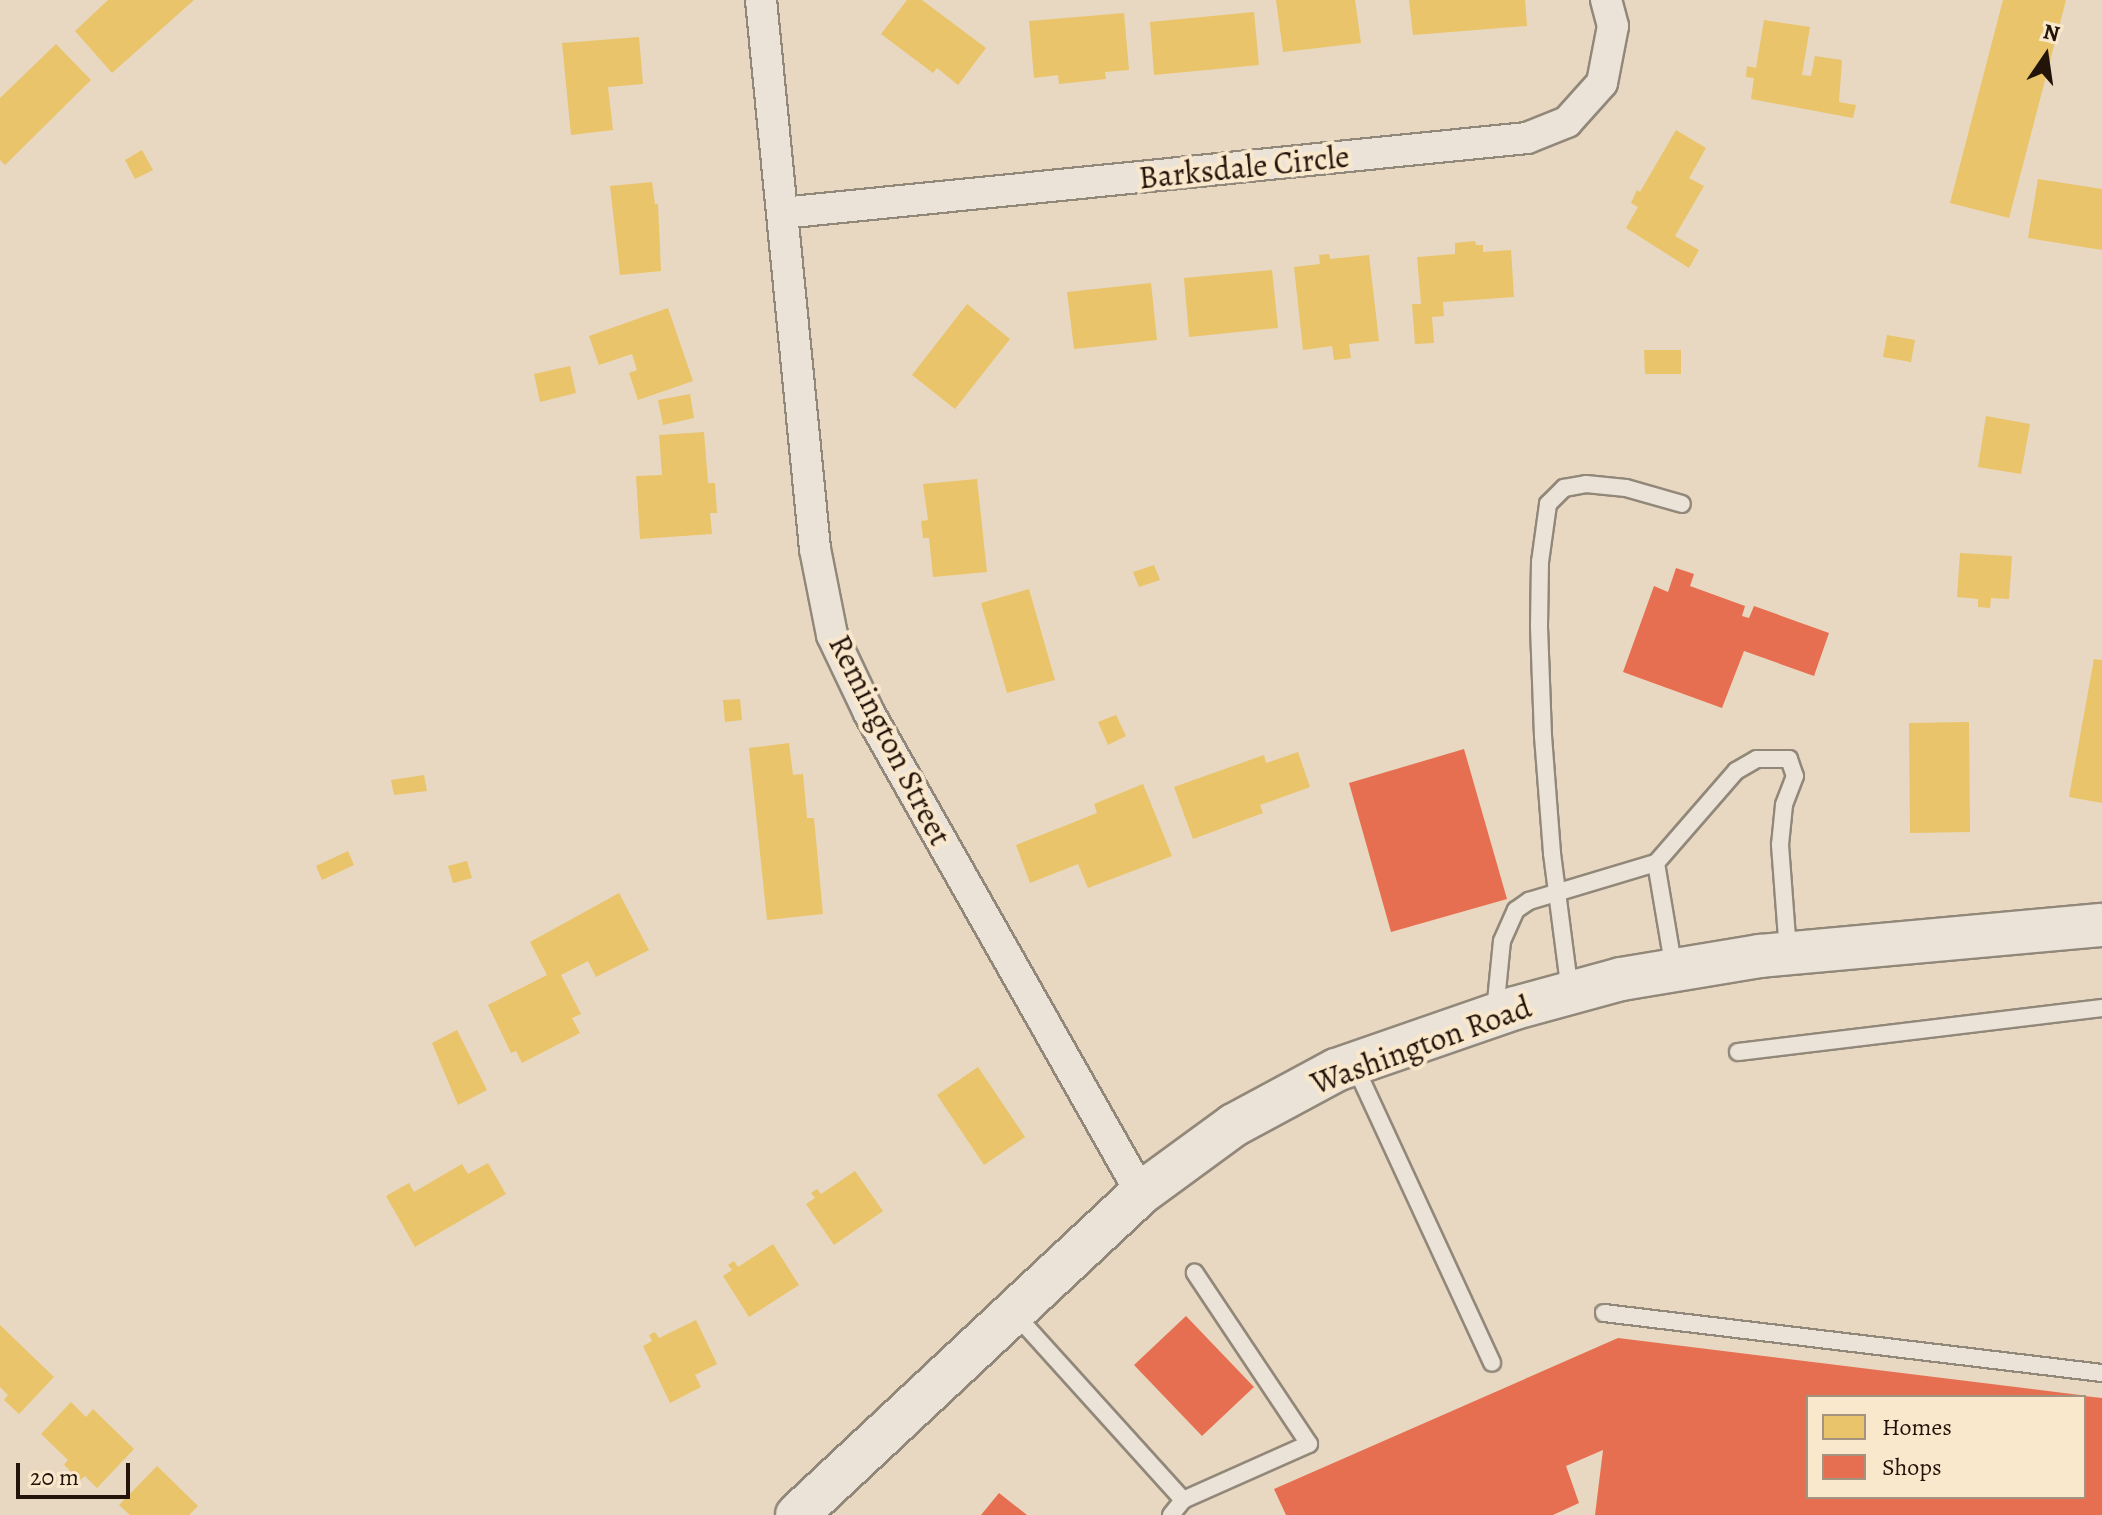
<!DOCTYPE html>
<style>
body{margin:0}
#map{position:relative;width:2102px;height:1515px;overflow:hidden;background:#e8d8c1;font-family:Alegreya,serif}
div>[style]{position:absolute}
.homes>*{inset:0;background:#e9c46a}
.shops>*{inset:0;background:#e76f51}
.roads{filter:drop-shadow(2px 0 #92887a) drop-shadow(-2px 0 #92887a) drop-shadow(0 2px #92887a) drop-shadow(0 -2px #92887a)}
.lane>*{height:16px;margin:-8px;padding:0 8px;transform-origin:8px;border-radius:8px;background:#ebe3d8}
.street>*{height:30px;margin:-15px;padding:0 15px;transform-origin:15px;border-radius:15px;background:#ebe3d8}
.secondary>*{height:42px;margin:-21px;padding:0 21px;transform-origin:21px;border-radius:21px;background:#ebe3d8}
span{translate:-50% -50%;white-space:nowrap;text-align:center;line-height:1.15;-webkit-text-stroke:8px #fae8cd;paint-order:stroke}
.street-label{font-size:32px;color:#23140a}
.legend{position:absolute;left:1806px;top:1395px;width:280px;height:104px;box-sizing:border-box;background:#fae8cd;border:2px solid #a4937f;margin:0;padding:10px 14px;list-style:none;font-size:24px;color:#23140a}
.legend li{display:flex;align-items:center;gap:16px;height:40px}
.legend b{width:40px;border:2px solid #a4937f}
.north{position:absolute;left:2006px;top:16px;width:80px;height:80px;-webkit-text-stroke:6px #fae8cd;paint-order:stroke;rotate:13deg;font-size:22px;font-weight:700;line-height:32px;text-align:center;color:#23140a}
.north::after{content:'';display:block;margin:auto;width:28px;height:36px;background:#23140a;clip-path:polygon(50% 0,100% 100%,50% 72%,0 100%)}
.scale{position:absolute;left:16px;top:1463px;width:114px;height:36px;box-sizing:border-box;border:4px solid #23140a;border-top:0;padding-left:10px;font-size:24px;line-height:28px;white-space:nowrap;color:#23140a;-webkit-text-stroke:6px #fae8cd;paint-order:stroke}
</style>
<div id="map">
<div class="homes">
<i style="clip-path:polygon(108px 0,194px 0,112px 73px,75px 31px)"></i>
<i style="clip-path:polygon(907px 0,922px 0,986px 48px,958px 85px,937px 68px,933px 73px,881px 34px)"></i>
<i style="clip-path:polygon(1276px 0,1355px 0,1361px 43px,1283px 52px)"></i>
<i style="clip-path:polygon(1409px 0,1525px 0,1527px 26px,1413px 35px)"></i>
<i style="clip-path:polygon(2003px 0,2066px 0,2009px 218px,1950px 203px)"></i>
<i style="clip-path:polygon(1254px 12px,1259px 65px,1154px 75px,1150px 22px)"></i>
<i style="clip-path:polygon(1124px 13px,1129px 70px,1105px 72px,1106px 79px,1059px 84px,1058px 75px,1034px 78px,1029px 21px)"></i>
<i style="clip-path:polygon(1764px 20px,1810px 27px,1802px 75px,1811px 76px,1815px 56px,1842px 60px,1839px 102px,1856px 105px,1853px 118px,1751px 99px,1754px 78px,1746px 77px,1747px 66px,1756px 68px)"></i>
<i style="clip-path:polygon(639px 37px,643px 84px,608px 87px,613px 130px,571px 135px,562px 43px)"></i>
<i style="clip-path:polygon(56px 44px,91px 80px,5px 165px,0 160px,0 98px)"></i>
<i style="clip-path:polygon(1676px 130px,1706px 148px,1689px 178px,1704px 186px,1675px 236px,1699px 250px,1689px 268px,1626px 228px,1638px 207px,1631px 203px,1637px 190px,1640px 192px)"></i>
<i style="clip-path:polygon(142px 150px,153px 170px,135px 179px,125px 160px)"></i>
<i style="clip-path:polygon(2038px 179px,2102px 189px,2102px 250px,2028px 238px)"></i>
<i style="clip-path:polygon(652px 182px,655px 204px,658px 204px,661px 271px,620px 275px,610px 186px)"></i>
<i style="clip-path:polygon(1475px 241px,1476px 245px,1483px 245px,1483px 252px,1511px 250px,1514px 297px,1443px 302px,1444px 316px,1432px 317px,1434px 343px,1415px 344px,1412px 304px,1421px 304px,1417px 257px,1455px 254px,1455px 243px)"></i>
<i style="clip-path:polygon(1329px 254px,1330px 259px,1369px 255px,1379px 341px,1349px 344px,1351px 358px,1334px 360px,1332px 346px,1303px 350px,1294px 267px,1320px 264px,1319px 255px)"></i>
<i style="clip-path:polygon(1272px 270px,1278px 328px,1189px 337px,1184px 278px)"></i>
<i style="clip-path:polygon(1151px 283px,1157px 340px,1074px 349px,1067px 292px)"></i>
<i style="clip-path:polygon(967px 304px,1010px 339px,955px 409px,912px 375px)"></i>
<i style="clip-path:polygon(668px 308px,693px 381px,638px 400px,629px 373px,637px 370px,632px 354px,599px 365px,589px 336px)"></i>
<i style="clip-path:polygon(1887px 335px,1915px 340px,1911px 362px,1883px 357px)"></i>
<i style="clip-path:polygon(1644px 350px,1681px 350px,1681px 374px,1645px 374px)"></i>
<i style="clip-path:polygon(570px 366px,576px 393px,540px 402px,534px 374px)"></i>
<i style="clip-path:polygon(690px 394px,694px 418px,663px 425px,658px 400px)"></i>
<i style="clip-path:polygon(1986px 416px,2030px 424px,2021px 474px,1978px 467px)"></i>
<i style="clip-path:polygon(704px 432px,708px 483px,715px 483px,717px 513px,710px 513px,712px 534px,640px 539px,636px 476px,662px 475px,659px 435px)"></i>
<i style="clip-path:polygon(977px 479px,987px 572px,933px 577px,929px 538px,923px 538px,921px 521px,928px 520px,923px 484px)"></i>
<i style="clip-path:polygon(1960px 553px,2012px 556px,2009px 599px,1991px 598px,1990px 608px,1978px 607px,1978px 599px,1957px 597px)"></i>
<i style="clip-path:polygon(1154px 565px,1160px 580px,1139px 587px,1133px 572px)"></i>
<i style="clip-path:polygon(1029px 589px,1055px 680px,1007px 693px,981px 603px)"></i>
<i style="clip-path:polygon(2094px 659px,2102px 660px,2102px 803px,2069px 797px)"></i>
<i style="clip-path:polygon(740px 699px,742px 720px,725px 722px,723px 700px)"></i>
<i style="clip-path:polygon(1116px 715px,1126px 736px,1108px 745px,1098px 722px)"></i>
<i style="clip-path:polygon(1969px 722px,1970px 832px,1910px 833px,1909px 723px)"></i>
<i style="clip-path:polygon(789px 743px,793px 775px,803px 774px,807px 818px,814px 818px,823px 914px,767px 920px,749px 748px)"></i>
<i style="clip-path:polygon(1298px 752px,1310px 787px,1260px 805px,1263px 813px,1193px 839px,1174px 787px,1264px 755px,1266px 763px)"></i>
<i style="clip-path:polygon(424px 775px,427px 791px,394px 795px,391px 780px)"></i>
<i style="clip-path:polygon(1143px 784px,1172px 856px,1088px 888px,1078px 864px,1030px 883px,1016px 845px,1097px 813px,1094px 804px)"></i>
<i style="clip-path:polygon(348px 851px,354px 865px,322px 880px,316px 866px)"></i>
<i style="clip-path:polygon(467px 861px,472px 878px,453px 883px,448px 866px)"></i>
<i style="clip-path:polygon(619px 893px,649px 950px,596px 977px,588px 961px,561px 975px,581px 1014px,572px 1018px,580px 1033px,522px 1063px,516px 1051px,511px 1053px,488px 1005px,547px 975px,530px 942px)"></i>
<i style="clip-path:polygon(457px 1030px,487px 1090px,458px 1105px,432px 1043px)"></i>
<i style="clip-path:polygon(978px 1067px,1025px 1137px,984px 1165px,937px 1095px)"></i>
<i style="clip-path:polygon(488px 1163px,506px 1194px,415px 1247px,386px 1196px,409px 1183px,414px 1192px,462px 1164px,468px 1174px)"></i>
<i style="clip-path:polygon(855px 1171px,883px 1211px,834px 1245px,806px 1204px,815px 1198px,811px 1193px,817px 1189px,821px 1194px)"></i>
<i style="clip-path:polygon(773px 1244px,799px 1285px,749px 1317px,723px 1276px,732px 1270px,728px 1265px,734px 1261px,738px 1267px)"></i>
<i style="clip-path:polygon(696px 1320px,717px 1364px,695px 1375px,701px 1387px,670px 1403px,643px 1346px,652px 1341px,649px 1335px,655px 1332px,659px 1338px)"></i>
<i style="clip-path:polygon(0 1325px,54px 1377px,19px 1414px,4px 1400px,8px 1395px,0 1387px)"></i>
<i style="clip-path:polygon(71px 1402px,86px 1417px,93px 1409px,134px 1449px,97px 1488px,85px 1476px,80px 1480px,64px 1465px,68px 1460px,41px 1434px)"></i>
<i style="clip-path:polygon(157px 1466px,198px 1506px,189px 1515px,130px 1515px,119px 1505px)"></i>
</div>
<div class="shops">
<i style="clip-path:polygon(1676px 568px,1694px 574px,1690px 586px,1745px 606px,1742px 616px,1749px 618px,1754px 606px,1829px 633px,1814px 676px,1744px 651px,1722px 708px,1623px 672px,1654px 586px,1668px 592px)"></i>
<i style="clip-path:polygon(1464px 749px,1507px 899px,1391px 932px,1349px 783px)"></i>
<i style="clip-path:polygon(1186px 1316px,1254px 1387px,1202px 1436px,1134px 1365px)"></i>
<i style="clip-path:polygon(1618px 1338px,2080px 1395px,1808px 1397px,1808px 1497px,2084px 1497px,2084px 1396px,2102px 1398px,2102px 1515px,1595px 1515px,1603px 1450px,1566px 1466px,1579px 1503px,1553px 1515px,1286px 1515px,1274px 1489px)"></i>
<i style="clip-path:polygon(999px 1493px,1027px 1515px,981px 1515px)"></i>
</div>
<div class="roads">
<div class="lane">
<i style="left:1656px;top:863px;width:122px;rotate:-49deg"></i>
<i style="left:1736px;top:771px;width:24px;rotate:-30deg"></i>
<i style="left:1757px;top:759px;width:32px"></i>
<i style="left:1789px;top:759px;width:18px;rotate:71deg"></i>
<i style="left:1795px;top:776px;width:31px;rotate:111deg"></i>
<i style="left:1784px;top:805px;width:40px;rotate:95.7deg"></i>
<i style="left:1780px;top:845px;width:106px;rotate:85.7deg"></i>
<i style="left:1570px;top:992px;width:140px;rotate:-97.4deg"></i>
<i style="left:1552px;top:853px;width:117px;rotate:-94.4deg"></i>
<i style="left:1543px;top:736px;width:110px;rotate:-92.1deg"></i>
<i style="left:1539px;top:626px;width:64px;rotate:-89.1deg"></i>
<i style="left:1540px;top:562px;width:59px;rotate:-82.1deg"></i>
<i style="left:1548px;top:504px;width:23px;rotate:-45deg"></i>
<i style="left:1564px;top:488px;width:22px;rotate:-10deg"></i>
<i style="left:1586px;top:484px;width:40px;rotate:5.7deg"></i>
<i style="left:1626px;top:488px;width:58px;rotate:15.9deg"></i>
<i style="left:1495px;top:1011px;width:70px;rotate:-84.3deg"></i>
<i style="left:1502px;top:941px;width:34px;rotate:-66deg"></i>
<i style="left:1516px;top:910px;width:16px;rotate:-35deg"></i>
<i style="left:1529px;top:901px;width:133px;rotate:-16.7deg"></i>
<i style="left:1656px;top:863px;width:108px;rotate:80.4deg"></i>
<i style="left:1738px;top:1052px;width:367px;rotate:-6.9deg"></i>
<i style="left:1354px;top:1064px;width:329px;rotate:65.2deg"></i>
<i style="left:1604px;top:1313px;width:502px;rotate:6.87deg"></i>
<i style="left:1015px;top:1314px;width:251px;rotate:47.9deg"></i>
<i style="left:1171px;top:1515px;width:19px;rotate:-51deg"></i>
<i style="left:1183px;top:1500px;width:138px;rotate:-24deg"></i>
<i style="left:1309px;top:1444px;width:206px;rotate:-123.7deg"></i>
</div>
<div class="street">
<i style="left:761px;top:0;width:552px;rotate:84.38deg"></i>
<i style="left:815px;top:549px;width:88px;rotate:78.8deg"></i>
<i style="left:832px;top:635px;width:86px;rotate:64.6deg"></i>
<i style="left:869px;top:713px;width:552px;rotate:60.46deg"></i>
<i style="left:782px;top:213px;width:749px;rotate:-5.75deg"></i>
<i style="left:1527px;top:138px;width:43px;rotate:-21.8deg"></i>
<i style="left:1567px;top:122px;width:52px;rotate:-48.1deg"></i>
<i style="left:1602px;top:83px;width:58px;rotate:-79.1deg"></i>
<i style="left:1613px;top:26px;width:27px;rotate:-105deg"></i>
</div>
<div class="secondary">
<i style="left:797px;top:1515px;width:471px;rotate:-43.1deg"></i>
<i style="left:1141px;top:1193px;width:115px;rotate:-36.2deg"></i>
<i style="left:1234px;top:1125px;width:116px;rotate:-28.3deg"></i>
<i style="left:1336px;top:1070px;width:189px;rotate:-19.1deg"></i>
<i style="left:1515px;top:1008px;width:110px;rotate:-15.3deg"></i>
<i style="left:1621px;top:979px;width:141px;rotate:-9.4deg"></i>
<i style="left:1760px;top:956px;width:343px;rotate:-5.2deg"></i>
</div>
</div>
<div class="street-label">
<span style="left:1244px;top:167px;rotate:-6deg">Barksdale Circle</span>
<span style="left:890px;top:740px;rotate:63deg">Remington Street</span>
<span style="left:1421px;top:1045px;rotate:-20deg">Washington Road</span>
</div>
<ul class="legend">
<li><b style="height:22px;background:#e9c46a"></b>Homes</li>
<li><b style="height:22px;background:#e76f51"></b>Shops</li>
</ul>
<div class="north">N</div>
<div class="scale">20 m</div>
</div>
